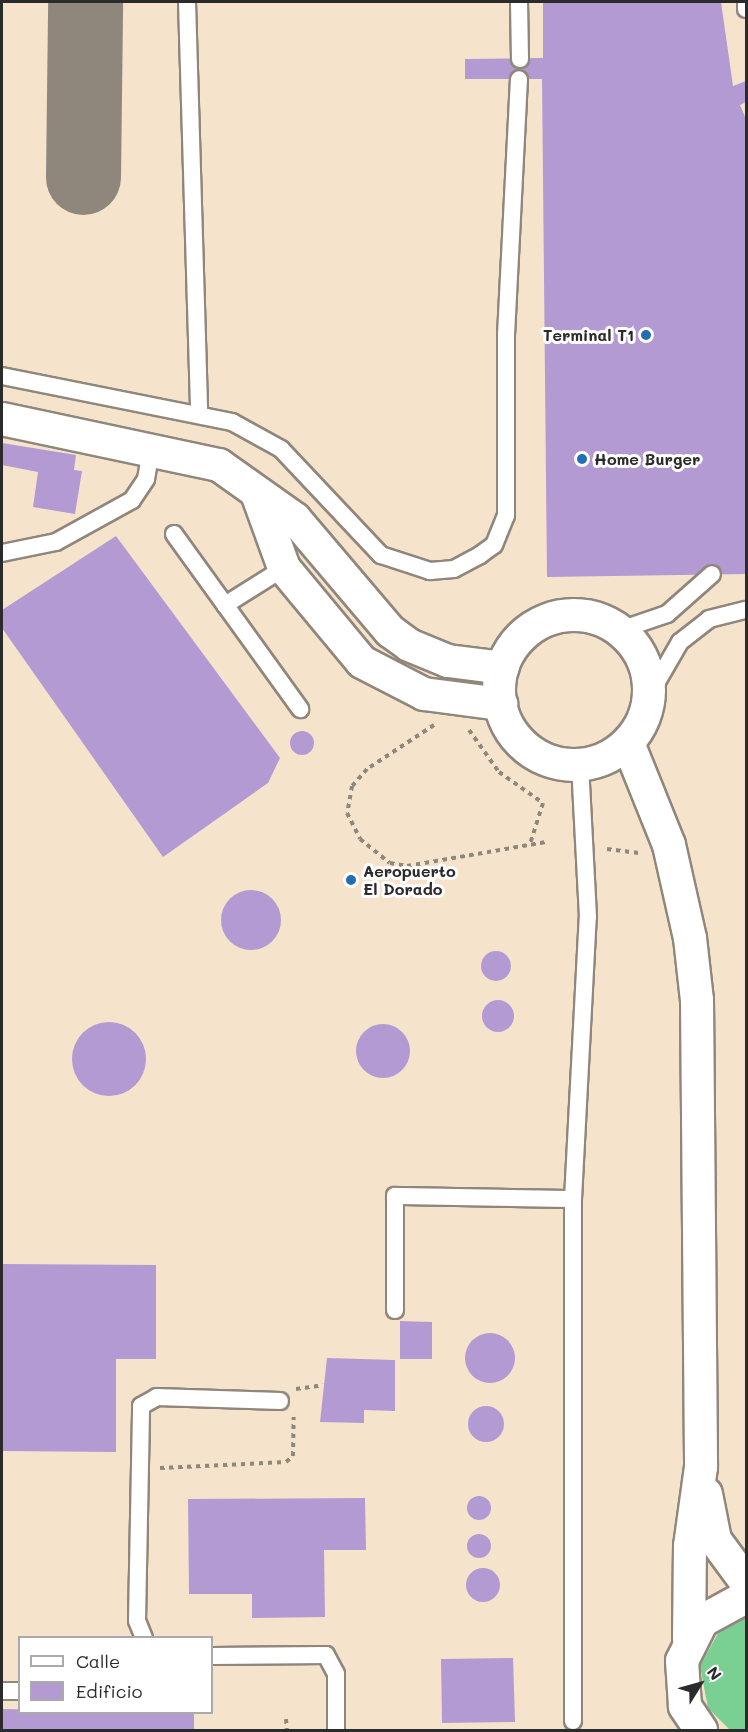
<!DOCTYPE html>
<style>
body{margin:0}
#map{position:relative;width:748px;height:1732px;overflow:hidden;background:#f6e3cc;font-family:Mali,sans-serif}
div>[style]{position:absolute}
.green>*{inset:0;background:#7acf93}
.taxiway>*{height:75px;margin:-37.5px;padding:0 37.5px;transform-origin:37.5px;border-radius:37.5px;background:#90877c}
.building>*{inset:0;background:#b39ad2}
.round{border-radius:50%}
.path>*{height:4px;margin-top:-2px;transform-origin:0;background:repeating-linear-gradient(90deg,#90877c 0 4.5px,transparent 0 9px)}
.roads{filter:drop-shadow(2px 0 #90877c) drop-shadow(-2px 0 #90877c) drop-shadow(0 2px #90877c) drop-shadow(0 -2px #90877c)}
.service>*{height:16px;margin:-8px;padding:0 8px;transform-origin:8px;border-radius:8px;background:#fff}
.minor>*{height:32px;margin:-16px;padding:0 16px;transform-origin:16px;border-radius:16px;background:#fff}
.minor>.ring{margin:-16px;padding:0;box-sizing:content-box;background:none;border:32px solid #fff;border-radius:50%}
.dots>*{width:16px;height:16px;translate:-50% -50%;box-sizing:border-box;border:3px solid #fff;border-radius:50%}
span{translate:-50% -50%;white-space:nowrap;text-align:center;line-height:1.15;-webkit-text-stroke:6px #fff;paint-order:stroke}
.poi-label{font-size:16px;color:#2b2b2b;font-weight:700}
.right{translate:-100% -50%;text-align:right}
.left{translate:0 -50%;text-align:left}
.frame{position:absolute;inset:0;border:3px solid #2b2b2b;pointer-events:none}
.legend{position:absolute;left:18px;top:1636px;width:195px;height:78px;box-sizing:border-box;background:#fff;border:2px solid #aaa;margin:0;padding:8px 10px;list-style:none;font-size:18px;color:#2b2b2b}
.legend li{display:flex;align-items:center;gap:12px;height:30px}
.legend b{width:30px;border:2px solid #aaa}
.north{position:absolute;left:670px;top:1654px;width:60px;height:60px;-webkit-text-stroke:4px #fff;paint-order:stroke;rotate:53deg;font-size:16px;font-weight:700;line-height:24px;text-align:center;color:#2b2b2b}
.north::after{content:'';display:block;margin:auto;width:21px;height:27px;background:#2b2b2b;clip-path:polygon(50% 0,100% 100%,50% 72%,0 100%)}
</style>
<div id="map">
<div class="green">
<i style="clip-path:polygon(746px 1616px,746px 1730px,730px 1730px,708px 1708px,700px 1666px,721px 1628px)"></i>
</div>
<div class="taxiway">
<i style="left:83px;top:177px;width:175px;rotate:-89.3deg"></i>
</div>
<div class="building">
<i style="clip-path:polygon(543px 2px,721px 2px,733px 86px,746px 81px,746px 102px,740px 105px,746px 119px,746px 574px,547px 577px,542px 79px,465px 79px,465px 59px,543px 58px)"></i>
<i style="clip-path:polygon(2px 443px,76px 455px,74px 470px,82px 471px,75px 514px,33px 507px,38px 472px,2px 465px)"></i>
<i style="clip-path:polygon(116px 536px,280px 758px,268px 783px,163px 857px,2px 628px,2px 610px)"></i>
<i class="round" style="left:290px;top:731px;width:24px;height:24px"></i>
<i class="round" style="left:221px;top:890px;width:60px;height:60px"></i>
<i class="round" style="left:481px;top:951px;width:30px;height:30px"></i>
<i class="round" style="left:482px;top:1000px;width:32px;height:32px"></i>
<i class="round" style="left:72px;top:1022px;width:74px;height:74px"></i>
<i class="round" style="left:356px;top:1024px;width:54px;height:54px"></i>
<i style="clip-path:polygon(2px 1264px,156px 1265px,156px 1359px,116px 1359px,116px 1452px,2px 1451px)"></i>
<i style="clip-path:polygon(400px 1321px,432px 1322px,432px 1359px,400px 1359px)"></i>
<i class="round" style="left:465px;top:1333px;width:50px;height:50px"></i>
<i style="clip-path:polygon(327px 1358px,395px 1360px,395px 1411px,364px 1410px,364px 1423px,320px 1422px)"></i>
<i class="round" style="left:468px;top:1406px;width:36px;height:36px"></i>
<i class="round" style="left:467px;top:1496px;width:24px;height:24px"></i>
<i style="clip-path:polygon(365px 1498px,366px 1550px,324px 1550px,325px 1617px,252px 1618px,252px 1594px,189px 1594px,188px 1499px)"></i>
<i class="round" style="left:467px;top:1534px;width:24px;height:24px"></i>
<i class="round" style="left:466px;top:1568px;width:34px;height:34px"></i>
<i style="clip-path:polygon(513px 1658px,515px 1722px,442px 1723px,441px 1659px)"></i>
<i style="clip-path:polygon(2px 1709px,194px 1712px,194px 1730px,2px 1730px)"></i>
</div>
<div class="path">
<i style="left:434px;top:725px;width:80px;rotate:146.7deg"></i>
<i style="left:367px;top:769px;width:23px;rotate:131deg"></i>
<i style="left:352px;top:786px;width:27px;rotate:100deg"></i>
<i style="left:347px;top:813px;width:29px;rotate:63deg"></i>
<i style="left:360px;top:839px;width:38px;rotate:39deg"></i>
<i style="left:390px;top:863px;width:17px;rotate:10deg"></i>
<i style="left:407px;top:866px;width:141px;rotate:-9.8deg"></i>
<i style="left:469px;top:730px;width:52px;rotate:54.5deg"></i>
<i style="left:499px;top:772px;width:54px;rotate:35.2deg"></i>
<i style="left:543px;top:803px;width:43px;rotate:107.6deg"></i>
<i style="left:607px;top:849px;width:34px;rotate:7deg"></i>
<i style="left:296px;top:1389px;width:27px;rotate:-8deg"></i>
<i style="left:160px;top:1468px;width:126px;rotate:-2.7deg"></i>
<i style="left:286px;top:1462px;width:9px;rotate:-41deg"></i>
<i style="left:293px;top:1456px;width:39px;rotate:-89deg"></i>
<i style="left:286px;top:1719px;width:11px;rotate:85deg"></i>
</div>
<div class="roads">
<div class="service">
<i style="left:187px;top:2px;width:413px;rotate:88.3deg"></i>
<i style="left:519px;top:2px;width:57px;rotate:89deg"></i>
<i style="left:746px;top:2px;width:7px;rotate:90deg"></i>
<i style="left:2px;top:376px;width:235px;rotate:11.3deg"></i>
<i style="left:232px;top:422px;width:56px;rotate:28.9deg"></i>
<i style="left:281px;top:449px;width:146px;rotate:46.7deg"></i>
<i style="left:381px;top:555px;width:52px;rotate:18.1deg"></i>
<i style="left:430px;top:571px;width:24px;rotate:-5deg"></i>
<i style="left:454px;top:569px;width:30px;rotate:-28deg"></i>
<i style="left:480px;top:555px;width:17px;rotate:-36deg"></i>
<i style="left:494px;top:545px;width:31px;rotate:-68deg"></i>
<i style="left:506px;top:516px;width:181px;rotate:-90deg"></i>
<i style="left:506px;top:335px;width:256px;rotate:-87.1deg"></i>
<i style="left:174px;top:534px;width:216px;rotate:54.2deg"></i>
<i style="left:2px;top:553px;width:55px;rotate:-11.5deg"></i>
<i style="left:56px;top:542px;width:87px;rotate:-28.9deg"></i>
<i style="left:132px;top:500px;width:25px;rotate:-56deg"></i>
<i style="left:146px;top:479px;width:29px;rotate:-80deg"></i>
<i style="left:225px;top:605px;width:70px;rotate:-32.1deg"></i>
<i style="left:620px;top:630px;width:50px;rotate:-18.8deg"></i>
<i style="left:667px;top:614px;width:60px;rotate:-41.6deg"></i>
<i style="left:650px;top:694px;width:60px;rotate:-60deg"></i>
<i style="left:680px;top:642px;width:37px;rotate:-38deg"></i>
<i style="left:709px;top:619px;width:38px;rotate:-14deg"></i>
<i style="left:395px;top:1310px;width:114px;rotate:-90deg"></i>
<i style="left:395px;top:1196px;width:178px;rotate:1deg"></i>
<i style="left:144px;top:1638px;width:18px;rotate:-112deg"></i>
<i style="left:137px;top:1621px;width:215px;rotate:-88.9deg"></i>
<i style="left:141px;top:1406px;width:18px;rotate:-29deg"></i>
<i style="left:157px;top:1397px;width:123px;rotate:1.9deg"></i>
<i style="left:212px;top:1656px;width:114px;rotate:-0.5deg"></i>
<i style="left:326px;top:1655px;width:21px;rotate:62deg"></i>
<i style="left:336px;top:1674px;width:56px;rotate:90deg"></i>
<i style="left:2px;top:1691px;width:18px"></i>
<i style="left:573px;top:1721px;width:522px;rotate:-90deg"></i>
<i style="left:573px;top:1199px;width:282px;rotate:-87deg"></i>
<i style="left:588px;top:917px;width:152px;rotate:-93deg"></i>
</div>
<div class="minor">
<i style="left:2px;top:419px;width:222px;rotate:12deg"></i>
<i style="left:219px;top:465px;width:93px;rotate:35.4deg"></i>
<i style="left:295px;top:519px;width:147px;rotate:49.7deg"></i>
<i style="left:390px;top:631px;width:24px;rotate:36deg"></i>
<i style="left:409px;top:645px;width:42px;rotate:22.3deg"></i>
<i style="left:448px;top:661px;width:55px;rotate:7.3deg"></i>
<i style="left:258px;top:496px;width:77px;rotate:70.1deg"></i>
<i style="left:284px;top:568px;width:122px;rotate:50.3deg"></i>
<i style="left:362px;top:662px;width:70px;rotate:27.3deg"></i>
<i style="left:424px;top:694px;width:78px;rotate:7.4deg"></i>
<i class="ring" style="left:499px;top:615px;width:118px;height:118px"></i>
<i style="left:628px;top:743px;width:110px;rotate:68.1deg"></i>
<i style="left:669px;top:845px;width:95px;rotate:77.3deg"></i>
<i style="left:690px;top:938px;width:62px;rotate:83.6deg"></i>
<i style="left:697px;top:1000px;width:467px;rotate:89.5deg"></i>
<i style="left:701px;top:1467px;width:80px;rotate:97.9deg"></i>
<i style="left:690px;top:1546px;width:93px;rotate:90.6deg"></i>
<i style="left:706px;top:1494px;width:47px;rotate:78.9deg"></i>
<i style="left:715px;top:1540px;width:52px;rotate:53.6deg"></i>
<i style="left:701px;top:1730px;width:29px;rotate:-124deg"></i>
<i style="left:685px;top:1706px;width:45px;rotate:-93.8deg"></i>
<i style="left:682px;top:1661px;width:45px;rotate:-63.4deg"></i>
<i style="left:702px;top:1621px;width:50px;rotate:-28.6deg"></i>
</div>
</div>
<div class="dots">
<i style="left:646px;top:335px;background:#1f6fb2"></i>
<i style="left:582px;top:459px;background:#1f6fb2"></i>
<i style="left:351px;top:880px;background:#1f6fb2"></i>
</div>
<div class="poi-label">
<span class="right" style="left:634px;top:335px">Terminal T1</span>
<span class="left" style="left:594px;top:459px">Home Burger</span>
<span class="left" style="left:363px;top:880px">Aeropuerto<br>El Dorado</span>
</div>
<div class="frame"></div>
<ul class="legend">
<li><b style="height:8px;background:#fff"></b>Calle</li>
<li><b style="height:16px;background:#b39ad2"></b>Edificio</li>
</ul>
<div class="north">N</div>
</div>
